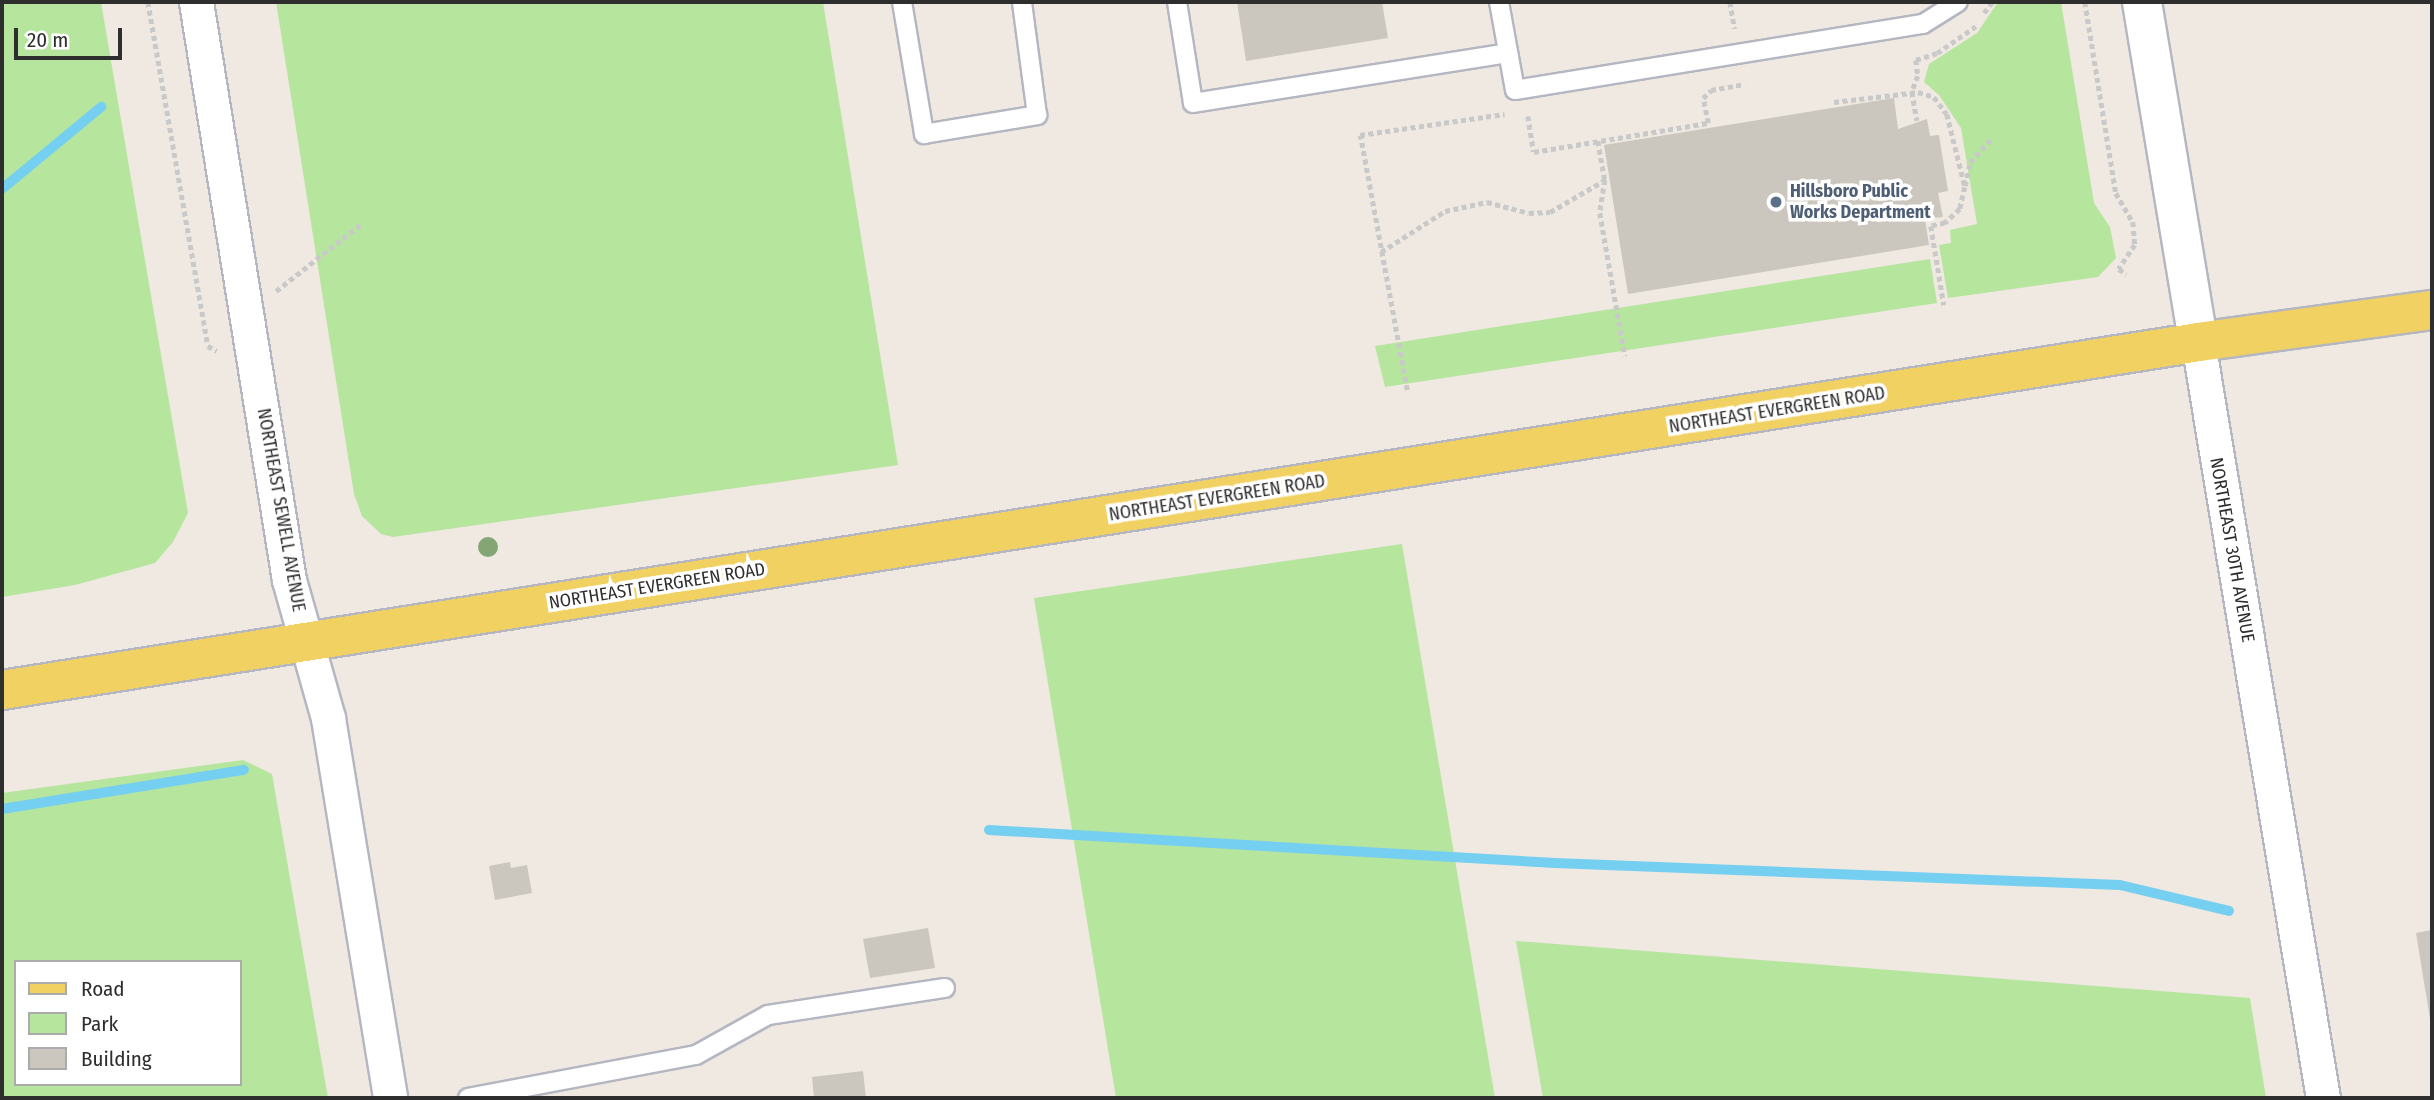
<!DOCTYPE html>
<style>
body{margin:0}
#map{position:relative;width:2434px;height:1100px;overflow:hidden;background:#efe9e1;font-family:"Fira Sans Condensed",sans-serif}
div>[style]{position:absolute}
.green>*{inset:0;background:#b6e59e}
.stream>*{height:10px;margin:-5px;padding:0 5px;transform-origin:5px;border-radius:5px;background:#75cff0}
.building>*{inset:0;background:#cbc7bf}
.path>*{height:4.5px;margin-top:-2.25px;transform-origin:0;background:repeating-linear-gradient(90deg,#c9c9c9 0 5px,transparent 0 8.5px)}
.roads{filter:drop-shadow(2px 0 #b4b7c1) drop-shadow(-2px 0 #b4b7c1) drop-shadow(0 2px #b4b7c1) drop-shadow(0 -2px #b4b7c1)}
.lane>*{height:18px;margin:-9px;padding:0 9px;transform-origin:9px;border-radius:9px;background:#fff}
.street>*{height:33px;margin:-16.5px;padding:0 16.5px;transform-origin:16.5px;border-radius:16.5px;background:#fff}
.secondary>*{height:38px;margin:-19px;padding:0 19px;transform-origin:19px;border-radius:19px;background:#fff}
.primary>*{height:38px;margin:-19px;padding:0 19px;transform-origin:19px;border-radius:19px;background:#f2d163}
.trees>*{width:20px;height:20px;margin:-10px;border-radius:50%;background:#84a574}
.dots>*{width:19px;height:19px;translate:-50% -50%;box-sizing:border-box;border:4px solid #fff;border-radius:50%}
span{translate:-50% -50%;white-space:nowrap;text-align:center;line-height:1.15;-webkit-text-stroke:7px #fff;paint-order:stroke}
.service-label{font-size:18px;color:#4e5e75;font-weight:700}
.left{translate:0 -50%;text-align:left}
.street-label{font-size:18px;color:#2e2e2e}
.frame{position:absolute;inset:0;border:4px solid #2e2e2e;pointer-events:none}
.legend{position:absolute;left:14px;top:960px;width:228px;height:126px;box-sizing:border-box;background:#fff;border:2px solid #ababab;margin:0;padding:9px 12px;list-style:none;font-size:21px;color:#2e2e2e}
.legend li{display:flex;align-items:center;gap:14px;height:35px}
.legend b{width:35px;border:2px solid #ababab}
.scale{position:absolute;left:14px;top:28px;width:108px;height:32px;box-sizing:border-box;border:4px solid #2e2e2e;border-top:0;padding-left:9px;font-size:21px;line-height:24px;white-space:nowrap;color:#2e2e2e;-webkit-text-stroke:5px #fff;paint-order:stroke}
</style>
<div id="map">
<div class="green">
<i style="clip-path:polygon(2px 2px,101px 2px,188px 513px,173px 542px,155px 563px,75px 585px,2px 597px)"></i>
<i style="clip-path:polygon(276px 2px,823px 2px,898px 465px,393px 537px,381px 534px,362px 516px,354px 494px)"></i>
<i style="clip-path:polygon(1998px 2px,2061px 2px,2094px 203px,2110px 227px,2116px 258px,2098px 277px,1948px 298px,1939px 245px,1951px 243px,1950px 230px,1977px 224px,1961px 128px,1939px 95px,1924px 82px,1929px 64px,1977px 33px)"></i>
<i style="clip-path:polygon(1930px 259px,1937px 303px,1385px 387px,1375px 346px)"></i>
<i style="clip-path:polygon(1402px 544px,1495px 1098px,1116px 1098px,1034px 598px)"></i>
<i style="clip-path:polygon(evenodd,243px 760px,272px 774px,328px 1098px,2px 1098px,2px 793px,243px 760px,16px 962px,240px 962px,240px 1084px,16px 1084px,16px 962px)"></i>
<i style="clip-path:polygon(1516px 941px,2250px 998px,2266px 1098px,1543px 1098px)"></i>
</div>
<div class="stream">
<i style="left:2px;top:189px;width:129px;rotate:-39.6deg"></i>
<i style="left:2px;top:809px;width:245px;rotate:-9.2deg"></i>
<i style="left:989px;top:830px;width:567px;rotate:3.34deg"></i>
<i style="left:1555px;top:863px;width:565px;rotate:2.23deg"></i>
<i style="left:2120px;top:885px;width:112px;rotate:13.4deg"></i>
</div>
<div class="building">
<i style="clip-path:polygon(1237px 2px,1382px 2px,1388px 38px,1246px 61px)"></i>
<i style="clip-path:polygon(1894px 98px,1898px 129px,1927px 119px,1930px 136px,1939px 135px,1948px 191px,1938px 193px,1943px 217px,1925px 219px,1929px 245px,1628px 294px,1604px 145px)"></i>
<i style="clip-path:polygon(510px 862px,511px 868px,527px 865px,532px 893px,495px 900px,489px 866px)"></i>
<i style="clip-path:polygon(928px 928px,935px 968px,870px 978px,863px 939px)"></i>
<i style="clip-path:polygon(2432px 930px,2432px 1025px,2431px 1025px,2416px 933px)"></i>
<i style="clip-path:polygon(863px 1071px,866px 1098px,814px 1098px,812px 1077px)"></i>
</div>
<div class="path">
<i style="left:148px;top:2px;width:349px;rotate:80.1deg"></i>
<i style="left:208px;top:346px;width:10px;rotate:29deg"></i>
<i style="left:1730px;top:2px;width:27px;rotate:80deg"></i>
<i style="left:2085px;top:2px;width:193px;rotate:80.8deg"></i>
<i style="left:2116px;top:193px;width:34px;rotate:60deg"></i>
<i style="left:2133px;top:222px;width:23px;rotate:85deg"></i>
<i style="left:2135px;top:245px;width:29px;rotate:124deg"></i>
<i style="left:2119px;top:269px;width:9px;rotate:36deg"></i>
<i style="left:1984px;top:13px;width:14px;rotate:-54deg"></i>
<i style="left:1916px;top:60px;width:22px;rotate:-18deg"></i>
<i style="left:1937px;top:53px;width:47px;rotate:-34.7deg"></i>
<i style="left:1916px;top:60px;width:16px;rotate:83deg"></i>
<i style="left:1918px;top:76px;width:17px;rotate:111deg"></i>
<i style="left:1912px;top:92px;width:29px;rotate:80deg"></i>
<i style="left:1834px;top:102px;width:85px;rotate:-6.8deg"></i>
<i style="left:1918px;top:92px;width:17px;rotate:17deg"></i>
<i style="left:1934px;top:97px;width:21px;rotate:53deg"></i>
<i style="left:1947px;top:114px;width:75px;rotate:76.1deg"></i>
<i style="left:1965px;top:187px;width:23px;rotate:103deg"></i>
<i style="left:1960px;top:209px;width:21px;rotate:137deg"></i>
<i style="left:1945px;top:223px;width:14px;rotate:168deg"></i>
<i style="left:1931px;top:226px;width:80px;rotate:80.7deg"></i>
<i style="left:1528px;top:116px;width:36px;rotate:81deg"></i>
<i style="left:1534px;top:152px;width:176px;rotate:-9.5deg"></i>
<i style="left:1708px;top:123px;width:25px;rotate:-101deg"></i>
<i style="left:1703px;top:98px;width:11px;rotate:-45deg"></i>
<i style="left:1711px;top:90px;width:34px;rotate:-10deg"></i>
<i style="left:1598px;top:141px;width:40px;rotate:80deg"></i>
<i style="left:1605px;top:180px;width:33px;rotate:99deg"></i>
<i style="left:1600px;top:213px;width:145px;rotate:80.1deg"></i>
<i style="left:1965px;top:186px;width:25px;rotate:-78deg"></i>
<i style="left:1970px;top:162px;width:33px;rotate:-47deg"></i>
<i style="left:1381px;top:252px;width:76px;rotate:-32.6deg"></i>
<i style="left:1445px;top:211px;width:43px;rotate:-12.1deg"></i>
<i style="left:1487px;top:202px;width:43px;rotate:14.7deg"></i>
<i style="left:1529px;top:213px;width:21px;rotate:-3deg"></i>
<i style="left:1550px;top:212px;width:64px;rotate:-30.2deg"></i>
<i style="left:276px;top:291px;width:107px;rotate:-38.2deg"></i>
<i style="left:1407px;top:390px;width:259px;rotate:-100.4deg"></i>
<i style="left:1360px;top:135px;width:146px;rotate:-8.3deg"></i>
</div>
<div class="roads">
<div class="lane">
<i style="left:902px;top:2px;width:134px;rotate:80.5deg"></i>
<i style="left:924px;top:134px;width:115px;rotate:-9.5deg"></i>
<i style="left:1037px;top:115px;width:114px;rotate:-97.6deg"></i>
<i style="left:1177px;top:2px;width:102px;rotate:81deg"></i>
<i style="left:1193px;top:103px;width:319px;rotate:-9deg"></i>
<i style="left:1499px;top:2px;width:89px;rotate:79.7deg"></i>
<i style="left:1515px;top:90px;width:413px;rotate:-9.2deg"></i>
<i style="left:1923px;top:24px;width:41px;rotate:-32.2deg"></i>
<i style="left:468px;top:1098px;width:232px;rotate:-10.7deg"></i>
<i style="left:696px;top:1055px;width:82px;rotate:-29.1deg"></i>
<i style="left:768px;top:1015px;width:179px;rotate:-8.7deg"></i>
</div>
<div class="street">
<i style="left:196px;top:2px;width:585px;rotate:80.86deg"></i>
<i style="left:289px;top:580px;width:143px;rotate:74.2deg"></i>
<i style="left:328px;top:718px;width:385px;rotate:80.7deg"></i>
<i style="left:2198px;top:342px;width:766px;rotate:80.61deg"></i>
</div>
<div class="secondary">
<i style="left:2142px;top:2px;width:345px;rotate:80.6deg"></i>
</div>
<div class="primary">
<i style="left:2px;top:690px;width:2223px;rotate:-9deg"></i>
<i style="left:2198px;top:342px;width:236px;rotate:-7.8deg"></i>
</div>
</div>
<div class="trees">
<i style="left:488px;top:547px"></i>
</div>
<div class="dots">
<i style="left:1776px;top:202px;background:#5c6f8a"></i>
</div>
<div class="service-label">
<span class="left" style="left:1790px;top:202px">Hillsboro Public<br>Works Department</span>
</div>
<div class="street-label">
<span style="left:1777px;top:410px;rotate:-9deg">NORTHEAST EVERGREEN ROAD</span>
<span style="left:1217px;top:498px;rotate:-9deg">NORTHEAST EVERGREEN ROAD</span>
<span style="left:281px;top:510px;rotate:80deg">NORTHEAST SEWELL AVENUE</span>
<span style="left:2232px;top:550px;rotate:80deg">NORTHEAST 30TH AVENUE</span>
<span style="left:657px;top:586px;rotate:-9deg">NORTHEAST EVERGREEN ROAD</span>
</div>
<div class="frame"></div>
<ul class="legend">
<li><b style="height:9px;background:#f2d163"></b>Road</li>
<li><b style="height:19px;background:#b6e59e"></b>Park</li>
<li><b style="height:19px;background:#cbc7bf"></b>Building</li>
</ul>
<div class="scale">20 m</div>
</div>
